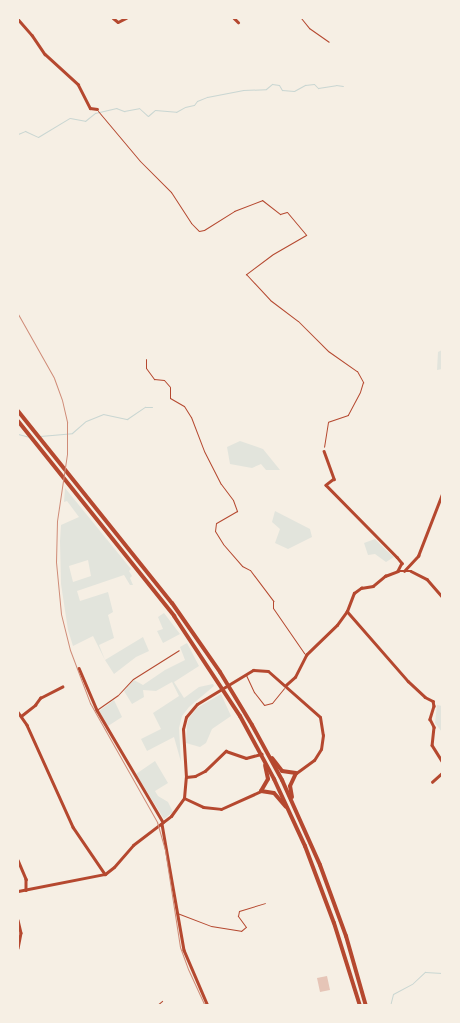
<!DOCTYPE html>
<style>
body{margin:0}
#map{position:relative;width:460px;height:1023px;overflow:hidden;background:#f6efe4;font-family:Rubik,sans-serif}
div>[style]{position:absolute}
.green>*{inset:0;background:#e2e4dc}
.stream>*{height:1px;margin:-0.5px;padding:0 0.5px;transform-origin:0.5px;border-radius:0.5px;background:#c9d6d2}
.building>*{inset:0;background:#e6c5b7}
.path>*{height:1px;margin:-0.5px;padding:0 0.5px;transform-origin:0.5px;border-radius:0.5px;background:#b5482f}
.service>*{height:1px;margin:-0.5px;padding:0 0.5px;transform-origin:0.5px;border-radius:0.5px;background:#b5482f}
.minor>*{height:2.5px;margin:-1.25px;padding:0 1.25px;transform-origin:1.25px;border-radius:1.25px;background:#b5482f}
.tertiary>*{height:3px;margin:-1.5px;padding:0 1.5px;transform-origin:1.5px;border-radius:1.5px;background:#b5482f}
.primary>*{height:4px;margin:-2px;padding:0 2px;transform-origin:2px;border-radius:2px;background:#b5482f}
.rail>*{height:1px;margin:-0.5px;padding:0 0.5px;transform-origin:0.5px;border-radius:0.5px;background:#cf8b77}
span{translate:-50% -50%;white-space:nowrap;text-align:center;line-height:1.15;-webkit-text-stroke:5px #f6efe4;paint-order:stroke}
.frame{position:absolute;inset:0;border:19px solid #f6efe4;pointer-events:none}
</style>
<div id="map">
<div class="green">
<i style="clip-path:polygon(442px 350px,442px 369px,437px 370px,438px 352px)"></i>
<i style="clip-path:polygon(240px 441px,263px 449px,280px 470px,266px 470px,261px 464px,252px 468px,230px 464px,227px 447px)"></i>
<i style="clip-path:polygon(evenodd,65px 488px,131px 569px,129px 571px,132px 576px,130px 578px,133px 585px,130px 585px,124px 575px,77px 591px,80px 601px,108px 592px,113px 612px,108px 615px,114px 638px,99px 645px,105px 660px,143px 637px,149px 651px,136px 657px,114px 674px,105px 660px,93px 636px,73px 646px,68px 630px,61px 584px,60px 541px,61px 525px,79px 517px,67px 501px,64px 502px,65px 488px,88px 560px,91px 576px,73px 582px,69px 566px,88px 560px)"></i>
<i style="clip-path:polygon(275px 511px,310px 529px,312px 537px,288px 549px,275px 543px,280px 529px,272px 522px)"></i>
<i style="clip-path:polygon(375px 539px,387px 551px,394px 557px,386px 562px,375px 554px,368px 555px,364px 543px)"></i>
<i style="clip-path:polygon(164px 613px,180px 634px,163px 643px,157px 631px,163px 629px,158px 617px)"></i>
<i style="clip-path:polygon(187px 643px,199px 666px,174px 682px,184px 698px,199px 687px,213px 684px,214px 686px,189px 707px,182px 716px,179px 728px,181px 762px,174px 737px,147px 751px,141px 739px,161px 729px,153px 713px,179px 696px,172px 682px,156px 691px,143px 690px,144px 697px,132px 704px,124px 691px,134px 680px,143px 685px,165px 670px,185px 660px,180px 647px)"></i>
<i style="clip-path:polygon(221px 694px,231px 716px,212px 729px,206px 743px,200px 747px,186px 743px,187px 725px,189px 718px,197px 708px)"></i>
<i style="clip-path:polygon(114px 700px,122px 717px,108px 726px,99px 711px)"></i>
<i style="clip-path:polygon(437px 705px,442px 706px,442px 732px,435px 723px)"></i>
<i style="clip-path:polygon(155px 761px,168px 783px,155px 791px,158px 796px,168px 802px,173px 812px,164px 819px,136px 774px)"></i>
</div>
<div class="stream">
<i style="left:18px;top:134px;width:8px;rotate:-23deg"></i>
<i style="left:25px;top:131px;width:14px;rotate:25deg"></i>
<i style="left:38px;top:137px;width:37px;rotate:-31deg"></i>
<i style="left:70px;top:118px;width:15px;rotate:11deg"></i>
<i style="left:85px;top:121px;width:13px;rotate:-39deg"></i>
<i style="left:95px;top:113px;width:22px;rotate:-13deg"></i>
<i style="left:116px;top:108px;width:9px;rotate:21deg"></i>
<i style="left:124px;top:111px;width:15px;rotate:-11deg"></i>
<i style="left:139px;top:108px;width:12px;rotate:42deg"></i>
<i style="left:148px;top:116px;width:9px;rotate:-41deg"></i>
<i style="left:155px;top:110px;width:21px;rotate:5deg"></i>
<i style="left:176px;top:112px;width:10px;rotate:-29deg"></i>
<i style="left:185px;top:107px;width:9px;rotate:-13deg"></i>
<i style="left:194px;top:105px;width:5px;rotate:-53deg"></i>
<i style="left:197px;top:101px;width:11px;rotate:-22deg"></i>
<i style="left:207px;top:97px;width:37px;rotate:-11deg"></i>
<i style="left:243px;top:90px;width:23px;rotate:-2deg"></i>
<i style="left:266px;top:89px;width:8px;rotate:-40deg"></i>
<i style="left:272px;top:84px;width:7px;rotate:8deg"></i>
<i style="left:279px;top:85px;width:6px;rotate:59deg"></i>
<i style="left:282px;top:90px;width:12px;rotate:5deg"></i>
<i style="left:294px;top:91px;width:13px;rotate:-29deg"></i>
<i style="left:305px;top:85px;width:9px;rotate:-6deg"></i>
<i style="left:314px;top:84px;width:6px;rotate:45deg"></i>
<i style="left:318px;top:88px;width:18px;rotate:-9deg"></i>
<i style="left:336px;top:85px;width:7px;rotate:8deg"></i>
<i style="left:18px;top:434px;width:11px;rotate:15deg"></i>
<i style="left:40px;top:436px;width:32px;rotate:-5deg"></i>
<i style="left:72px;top:433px;width:18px;rotate:-41deg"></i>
<i style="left:86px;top:421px;width:18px;rotate:-22deg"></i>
<i style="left:103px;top:414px;width:25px;rotate:12deg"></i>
<i style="left:127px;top:419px;width:22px;rotate:-34deg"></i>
<i style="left:145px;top:407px;width:7px"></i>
<i style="left:390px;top:1006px;width:12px;rotate:-76deg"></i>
<i style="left:393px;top:994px;width:21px;rotate:-28deg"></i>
<i style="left:412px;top:984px;width:18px;rotate:-43deg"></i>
<i style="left:425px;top:972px;width:17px;rotate:3deg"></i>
</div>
<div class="building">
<i style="clip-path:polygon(327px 976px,330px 990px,320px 992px,317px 978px)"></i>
</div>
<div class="path">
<i style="left:98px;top:111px;width:65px;rotate:50deg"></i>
<i style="left:140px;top:161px;width:44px;rotate:45deg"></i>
<i style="left:171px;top:192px;width:37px;rotate:57deg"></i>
<i style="left:191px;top:223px;width:11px;rotate:45deg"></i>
<i style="left:199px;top:231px;width:5px;rotate:-11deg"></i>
<i style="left:204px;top:230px;width:36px;rotate:-32deg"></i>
<i style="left:234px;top:211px;width:30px;rotate:-21deg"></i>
<i style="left:262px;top:200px;width:23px;rotate:38deg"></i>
<i style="left:280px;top:214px;width:7px;rotate:-16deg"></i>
<i style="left:287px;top:212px;width:30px;rotate:50deg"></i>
<i style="left:306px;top:235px;width:38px;rotate:150deg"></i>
<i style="left:273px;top:254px;width:34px;rotate:143deg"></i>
<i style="left:246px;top:274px;width:35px;rotate:47deg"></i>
<i style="left:270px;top:300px;width:35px;rotate:37deg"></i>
<i style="left:298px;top:321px;width:42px;rotate:45deg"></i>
<i style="left:328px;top:351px;width:35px;rotate:35deg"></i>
<i style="left:357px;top:371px;width:13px;rotate:61deg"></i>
<i style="left:363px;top:382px;width:10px;rotate:107deg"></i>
<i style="left:360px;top:392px;width:26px;rotate:118deg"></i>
<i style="left:348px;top:415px;width:21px;rotate:161deg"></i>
<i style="left:328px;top:422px;width:25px;rotate:99deg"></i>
<i style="left:146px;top:359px;width:9px;rotate:90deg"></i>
<i style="left:146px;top:368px;width:14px;rotate:54deg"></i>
<i style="left:154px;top:379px;width:10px;rotate:6deg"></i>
<i style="left:164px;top:380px;width:9px;rotate:49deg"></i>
<i style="left:170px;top:387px;width:11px;rotate:90deg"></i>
<i style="left:170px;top:398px;width:16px;rotate:30deg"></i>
<i style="left:184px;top:406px;width:13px;rotate:58deg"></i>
<i style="left:191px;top:417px;width:36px;rotate:69deg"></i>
<i style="left:204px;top:451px;width:37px;rotate:63deg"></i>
<i style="left:221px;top:484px;width:20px;rotate:53deg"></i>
<i style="left:233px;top:500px;width:12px;rotate:70deg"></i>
<i style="left:237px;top:511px;width:24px;rotate:150deg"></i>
<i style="left:216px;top:523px;width:8px;rotate:97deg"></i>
<i style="left:215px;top:531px;width:15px;rotate:58deg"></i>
<i style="left:223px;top:544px;width:29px;rotate:49deg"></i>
<i style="left:242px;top:566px;width:9px;rotate:27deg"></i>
<i style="left:250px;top:570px;width:39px;rotate:53deg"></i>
<i style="left:273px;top:601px;width:7px;rotate:90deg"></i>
<i style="left:273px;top:608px;width:55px;rotate:55.4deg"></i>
</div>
<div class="service">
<i style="left:301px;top:18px;width:13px;rotate:51deg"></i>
<i style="left:309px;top:28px;width:24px;rotate:35deg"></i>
<i style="left:246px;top:675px;width:19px;rotate:65deg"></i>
<i style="left:254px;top:692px;width:16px;rotate:52deg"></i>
<i style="left:264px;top:705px;width:8px;rotate:-14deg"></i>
<i style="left:272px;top:703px;width:19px;rotate:-51deg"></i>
<i style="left:98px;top:709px;width:24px;rotate:-35deg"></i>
<i style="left:118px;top:695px;width:22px;rotate:-47deg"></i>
<i style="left:133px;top:679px;width:54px;rotate:-32.2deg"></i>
<i style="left:177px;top:913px;width:36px;rotate:21deg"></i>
<i style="left:211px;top:926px;width:30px;rotate:9deg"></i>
<i style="left:241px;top:931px;width:6px;rotate:-39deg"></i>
<i style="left:246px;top:927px;width:14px;rotate:-126deg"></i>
<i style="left:238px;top:916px;width:5px;rotate:-79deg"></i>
<i style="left:239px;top:911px;width:27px;rotate:-17deg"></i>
<i style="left:156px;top:1006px;width:8px;rotate:-40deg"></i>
</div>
<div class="minor">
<i style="left:113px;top:18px;width:6px;rotate:39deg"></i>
<i style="left:118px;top:22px;width:9px;rotate:-27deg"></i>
<i style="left:234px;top:18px;width:6px;rotate:45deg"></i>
<i style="left:18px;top:19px;width:21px;rotate:49deg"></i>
<i style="left:32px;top:35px;width:23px;rotate:56deg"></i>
<i style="left:45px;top:54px;width:45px;rotate:42.3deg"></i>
<i style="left:78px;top:84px;width:27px;rotate:63deg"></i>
<i style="left:90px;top:108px;width:7px;rotate:8deg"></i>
<i style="left:324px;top:451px;width:30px;rotate:70deg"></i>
<i style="left:334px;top:479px;width:10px;rotate:143deg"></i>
<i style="left:326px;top:485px;width:101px;rotate:45.4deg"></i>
<i style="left:397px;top:557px;width:8px;rotate:50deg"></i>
<i style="left:402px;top:563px;width:9px;rotate:117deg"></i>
<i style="left:404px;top:571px;width:21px;rotate:-47deg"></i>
<i style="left:418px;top:556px;width:66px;rotate:-68.8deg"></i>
<i style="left:347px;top:611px;width:93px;rotate:48.9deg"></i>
<i style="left:408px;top:681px;width:23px;rotate:43deg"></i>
<i style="left:425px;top:697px;width:9px;rotate:27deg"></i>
<i style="left:433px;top:701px;width:5px;rotate:79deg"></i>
<i style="left:434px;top:706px;width:14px;rotate:107deg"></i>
<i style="left:430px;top:719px;width:9px;rotate:63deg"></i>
<i style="left:434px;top:727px;width:18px;rotate:96deg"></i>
<i style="left:432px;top:745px;width:19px;rotate:58deg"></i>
<i style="left:79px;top:668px;width:46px;rotate:66.8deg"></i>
<i style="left:97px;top:710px;width:130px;rotate:59.5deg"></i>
<i style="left:286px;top:685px;width:12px;rotate:-42deg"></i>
<i style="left:295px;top:677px;width:25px;rotate:-63deg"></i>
<i style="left:306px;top:655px;width:43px;rotate:-44.1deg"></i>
<i style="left:337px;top:625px;width:17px;rotate:-54deg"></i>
<i style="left:347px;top:611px;width:19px;rotate:-69deg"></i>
<i style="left:354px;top:593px;width:9px;rotate:-36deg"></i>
<i style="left:361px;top:588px;width:12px;rotate:-9deg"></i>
<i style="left:373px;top:586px;width:16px;rotate:-40deg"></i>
<i style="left:385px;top:576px;width:14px;rotate:-21deg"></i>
<i style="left:398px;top:571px;width:13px"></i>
<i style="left:411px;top:571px;width:18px;rotate:27deg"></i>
<i style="left:427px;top:579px;width:23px;rotate:49deg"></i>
<i style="left:18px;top:712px;width:16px;rotate:55deg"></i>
<i style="left:27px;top:725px;width:112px;rotate:65.7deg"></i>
<i style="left:73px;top:827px;width:57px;rotate:55.8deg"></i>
<i style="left:21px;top:716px;width:18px;rotate:-38deg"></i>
<i style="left:35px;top:705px;width:9px;rotate:-54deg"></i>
<i style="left:40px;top:698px;width:25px;rotate:-27deg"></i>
<i style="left:186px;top:777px;width:9px;rotate:-6deg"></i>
<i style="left:195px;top:776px;width:11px;rotate:-27deg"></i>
<i style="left:205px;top:771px;width:29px;rotate:-44deg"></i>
<i style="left:226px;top:751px;width:21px;rotate:19deg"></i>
<i style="left:246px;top:758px;width:16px;rotate:-15deg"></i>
<i style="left:432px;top:782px;width:13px;rotate:-42deg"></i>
<i style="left:162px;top:824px;width:128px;rotate:80.1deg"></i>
<i style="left:184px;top:950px;width:61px;rotate:66.8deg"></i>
<i style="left:18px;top:860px;width:21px;rotate:67deg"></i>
<i style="left:26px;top:879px;width:11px;rotate:90deg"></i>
<i style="left:18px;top:920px;width:13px;rotate:77deg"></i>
<i style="left:21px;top:933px;width:15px;rotate:101deg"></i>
</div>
<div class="tertiary">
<i style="left:184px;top:798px;width:21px;rotate:25deg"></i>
<i style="left:203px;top:807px;width:18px;rotate:6deg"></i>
<i style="left:221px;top:809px;width:44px;rotate:-24.2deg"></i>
<i style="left:18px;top:891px;width:89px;rotate:-11.1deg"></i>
<i style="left:105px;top:874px;width:11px;rotate:-38deg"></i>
<i style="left:114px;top:867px;width:29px;rotate:-49deg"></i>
<i style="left:133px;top:845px;width:48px;rotate:-37.3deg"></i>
<i style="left:171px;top:816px;width:22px;rotate:-54deg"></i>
<i style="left:184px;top:798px;width:21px;rotate:-85deg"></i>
<i style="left:186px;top:777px;width:48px;rotate:-93.6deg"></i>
<i style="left:183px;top:729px;width:12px;rotate:-76deg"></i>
<i style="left:186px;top:717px;width:17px;rotate:-50deg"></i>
<i style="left:197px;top:704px;width:66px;rotate:-31.3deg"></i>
<i style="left:253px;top:670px;width:15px;rotate:4deg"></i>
<i style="left:268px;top:671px;width:69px;rotate:41.5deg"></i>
<i style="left:320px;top:717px;width:18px;rotate:81deg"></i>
<i style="left:323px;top:735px;width:14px;rotate:98deg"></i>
<i style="left:321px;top:749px;width:13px;rotate:122deg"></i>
<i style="left:314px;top:760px;width:22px;rotate:144deg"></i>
</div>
<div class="primary">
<i style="left:18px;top:411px;width:246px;rotate:51.3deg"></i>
<i style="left:172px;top:603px;width:84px;rotate:55.2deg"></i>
<i style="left:220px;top:672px;width:62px;rotate:58.9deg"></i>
<i style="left:252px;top:725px;width:63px;rotate:61.4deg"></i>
<i style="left:282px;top:780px;width:93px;rotate:65.9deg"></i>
<i style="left:320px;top:865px;width:76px;rotate:69.9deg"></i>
<i style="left:346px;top:936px;width:73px;rotate:74.1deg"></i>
<i style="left:18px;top:421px;width:250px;rotate:51.3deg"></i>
<i style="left:174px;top:616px;width:120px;rotate:56.6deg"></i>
<i style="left:240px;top:716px;width:72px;rotate:61.6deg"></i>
<i style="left:274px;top:779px;width:74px;rotate:65.2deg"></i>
<i style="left:305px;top:846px;width:82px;rotate:69.4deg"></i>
<i style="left:334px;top:923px;width:87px;rotate:72.6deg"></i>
<i style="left:272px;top:758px;width:16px;rotate:52deg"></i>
<i style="left:282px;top:771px;width:14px;rotate:8deg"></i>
<i style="left:261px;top:791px;width:13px;rotate:9deg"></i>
<i style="left:274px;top:793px;width:18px;rotate:49deg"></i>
<i style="left:261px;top:791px;width:14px;rotate:-60deg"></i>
<i style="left:268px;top:779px;width:14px;rotate:-102deg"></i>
<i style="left:292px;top:797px;width:11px;rotate:-100deg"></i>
<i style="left:290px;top:786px;width:14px;rotate:-65deg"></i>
</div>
<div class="rail">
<i style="left:18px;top:314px;width:73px;rotate:60.6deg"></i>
<i style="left:54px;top:378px;width:23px;rotate:70deg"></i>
<i style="left:62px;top:400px;width:23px;rotate:77deg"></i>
<i style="left:67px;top:422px;width:32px;rotate:90deg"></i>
<i style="left:67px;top:454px;width:68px;rotate:98.5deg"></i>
<i style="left:57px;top:521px;width:41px;rotate:91.4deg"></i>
<i style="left:56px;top:562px;width:52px;rotate:84.5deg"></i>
<i style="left:61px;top:614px;width:37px;rotate:76deg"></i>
<i style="left:70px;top:650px;width:57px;rotate:69.3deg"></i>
<i style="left:90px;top:703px;width:137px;rotate:60.6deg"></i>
<i style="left:157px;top:822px;width:29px;rotate:74deg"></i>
<i style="left:165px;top:850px;width:98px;rotate:81.2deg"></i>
<i style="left:180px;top:947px;width:23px;rotate:70deg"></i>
<i style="left:188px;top:969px;width:41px;rotate:65.3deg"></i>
</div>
<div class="frame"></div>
</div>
